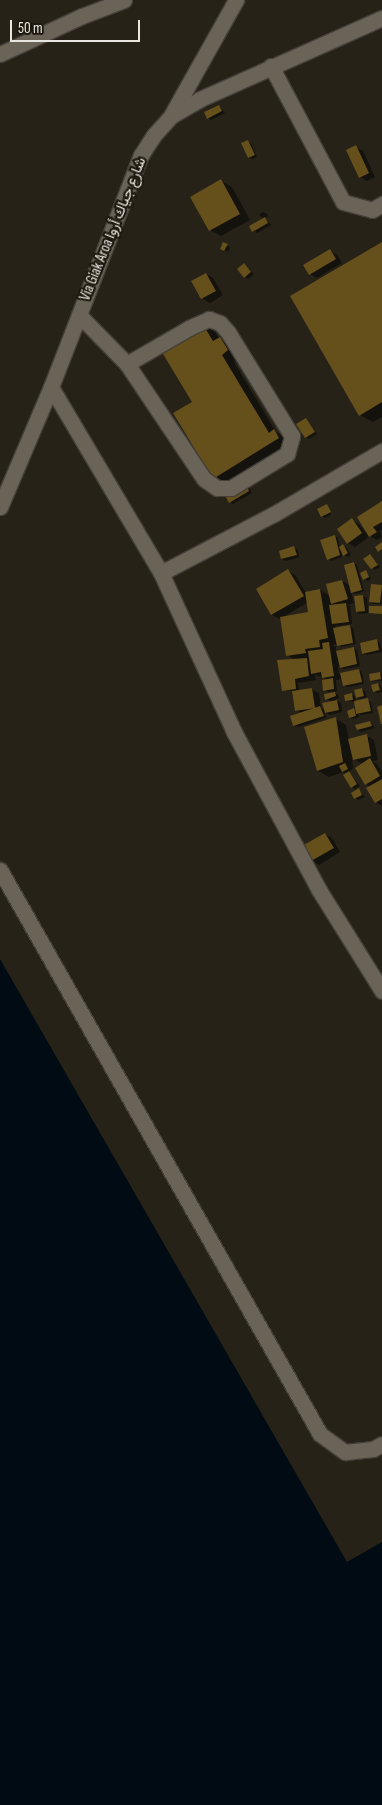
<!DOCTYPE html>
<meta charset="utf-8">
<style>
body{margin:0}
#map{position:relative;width:382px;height:1805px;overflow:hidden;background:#272218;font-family:"Sofia Sans Condensed",Vazirmatn,sans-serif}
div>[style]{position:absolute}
.water>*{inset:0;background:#000b13}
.shadow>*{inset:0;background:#0007}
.building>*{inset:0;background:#654f1b}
.roads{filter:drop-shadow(1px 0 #444039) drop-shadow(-1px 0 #444039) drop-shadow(0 1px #444039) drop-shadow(0 -1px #444039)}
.minor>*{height:15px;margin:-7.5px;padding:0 7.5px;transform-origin:7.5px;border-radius:7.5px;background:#6a6458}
span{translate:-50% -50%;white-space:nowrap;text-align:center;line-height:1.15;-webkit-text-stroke:4.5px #1e190f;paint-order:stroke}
.street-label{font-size:15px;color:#e9e6df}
.scale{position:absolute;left:10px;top:20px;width:130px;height:22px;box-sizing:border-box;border:2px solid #e9e6df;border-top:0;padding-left:6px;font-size:15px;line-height:18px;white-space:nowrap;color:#e9e6df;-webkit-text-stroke:4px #1e190f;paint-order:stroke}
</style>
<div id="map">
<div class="water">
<i style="clip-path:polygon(0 959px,347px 1562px,382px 1542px,382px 1805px,0 1805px)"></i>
</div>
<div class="shadow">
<i style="clip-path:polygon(219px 107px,225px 113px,211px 120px,208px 118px)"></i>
<i style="clip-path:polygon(248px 141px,251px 143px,257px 157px,252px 159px,249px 158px)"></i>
<i style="clip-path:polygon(356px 147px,363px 151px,375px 177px,367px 181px,360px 177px)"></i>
<i style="clip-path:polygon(221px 181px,232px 187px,250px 220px,221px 236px,210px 230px,192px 197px)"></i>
<i style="clip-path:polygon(263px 212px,267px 214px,268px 216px,265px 218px,271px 225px,257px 233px,250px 226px,264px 219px,259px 215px)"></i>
<i style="clip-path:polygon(382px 243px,382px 417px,373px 422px,360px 415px)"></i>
<i style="clip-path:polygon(223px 244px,230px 247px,228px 252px,221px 248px)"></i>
<i style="clip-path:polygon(330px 251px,337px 255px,342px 263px,317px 278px,310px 274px)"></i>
<i style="clip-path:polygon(244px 265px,254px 274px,248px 279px,244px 277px)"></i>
<i style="clip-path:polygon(206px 274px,213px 278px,223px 295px,210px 303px,202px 298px,193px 281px)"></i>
<i style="clip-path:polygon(202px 324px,215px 332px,220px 339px,233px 346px,241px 358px,234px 362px,276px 432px,287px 438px,291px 446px,227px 485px,214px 478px,193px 402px)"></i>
<i style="clip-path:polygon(306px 419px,317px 434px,309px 439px,306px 437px)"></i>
<i style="clip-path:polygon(248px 486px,252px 493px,233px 504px,230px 502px)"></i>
<i style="clip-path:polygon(382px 503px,382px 530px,380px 531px,382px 537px,377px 540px,370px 536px,355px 547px,348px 543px,352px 520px,359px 524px,366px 533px)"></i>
<i style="clip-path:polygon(327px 505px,331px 515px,325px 518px,322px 516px)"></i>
<i style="clip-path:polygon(335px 536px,338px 538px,340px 548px,343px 546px,347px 548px,351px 555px,348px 557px,342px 553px,342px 557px,331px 561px,328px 559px)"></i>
<i style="clip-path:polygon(294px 548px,298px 550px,299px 557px,286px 561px,282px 559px,280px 552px)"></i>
<i style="clip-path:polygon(370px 555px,380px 567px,375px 570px,365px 559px)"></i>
<i style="clip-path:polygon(354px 563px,357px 565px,364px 591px,356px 594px,351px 591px,354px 603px,347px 605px,350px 606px,352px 624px,335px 626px,336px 629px,350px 626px,353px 628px,356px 644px,341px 647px,338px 644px,332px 645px,336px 647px,336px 652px,354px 648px,357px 650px,360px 666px,344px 669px,338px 666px,339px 674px,359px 670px,362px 672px,364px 684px,347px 687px,344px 685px,343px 679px,336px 680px,337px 691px,328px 692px,325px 690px,328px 680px,323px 677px,315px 675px,316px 680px,298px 683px,299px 691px,311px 689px,319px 693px,321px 708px,325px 710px,332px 702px,326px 699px,335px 693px,338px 695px,339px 698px,335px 699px,341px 703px,342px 712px,329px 715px,324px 712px,326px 718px,298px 727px,294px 725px,302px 713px,296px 710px,293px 691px,283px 690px,295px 660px,287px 655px,310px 613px,308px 602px,280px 619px,272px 615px,257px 589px,288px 571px,295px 575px,306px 593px,320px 590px,330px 596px,342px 581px,351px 586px)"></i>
<i style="clip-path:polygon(365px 571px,371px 579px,368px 581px,364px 579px)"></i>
<i style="clip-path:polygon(381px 586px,382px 604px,374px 604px,370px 602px)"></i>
<i style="clip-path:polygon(363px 596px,367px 598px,368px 613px,360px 614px,357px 612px)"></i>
<i style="clip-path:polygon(377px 641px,380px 643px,382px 652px,366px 655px,363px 653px)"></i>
<i style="clip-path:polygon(379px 673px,382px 675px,382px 681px,371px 680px)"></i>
<i style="clip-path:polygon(378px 684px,381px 686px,382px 692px,377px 693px,374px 691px)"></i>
<i style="clip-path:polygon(362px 689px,365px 691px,367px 697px,360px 699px,357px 697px)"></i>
<i style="clip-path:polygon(351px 694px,355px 696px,356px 702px,368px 700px,371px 702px,373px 713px,361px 715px,358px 713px,359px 717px,354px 719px,350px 717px,354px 710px,357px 712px,355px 702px,346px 701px)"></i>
<i style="clip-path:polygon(336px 719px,346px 725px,349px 740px,367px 736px,374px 740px,378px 760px,372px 761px,377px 764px,382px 772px,382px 806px,376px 802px,371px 787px,366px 784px,363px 764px,352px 758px,353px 768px,349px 772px,360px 786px,355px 789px,352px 787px,347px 774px,343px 772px,329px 777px,318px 771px)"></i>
<i style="clip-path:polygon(370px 722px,375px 728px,361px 732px,358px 730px)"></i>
<i style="clip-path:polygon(359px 790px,365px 797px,358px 800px,355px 798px)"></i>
<i style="clip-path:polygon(325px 834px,332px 838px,340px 852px,319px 865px,312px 861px,304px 847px)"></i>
</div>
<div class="building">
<i style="clip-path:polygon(219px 105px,222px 111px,207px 119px,204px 112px)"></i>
<i style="clip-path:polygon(248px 140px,255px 155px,248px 158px,241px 143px)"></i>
<i style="clip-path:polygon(356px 145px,369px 173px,359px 178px,346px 150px)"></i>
<i style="clip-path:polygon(221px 179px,240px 214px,209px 231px,190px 197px)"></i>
<i style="clip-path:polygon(265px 217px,268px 223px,252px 232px,249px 226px)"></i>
<i style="clip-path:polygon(223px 242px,228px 244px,224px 251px,220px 249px)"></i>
<i style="clip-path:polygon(382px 242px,382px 402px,359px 416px,290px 296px)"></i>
<i style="clip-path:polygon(330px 249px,336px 259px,309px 275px,303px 265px)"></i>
<i style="clip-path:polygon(244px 263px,251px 272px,244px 278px,237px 269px)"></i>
<i style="clip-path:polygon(206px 273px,216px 291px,201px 299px,191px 281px)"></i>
<i style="clip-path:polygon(202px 323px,213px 341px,220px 337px,228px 350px,222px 355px,269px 433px,274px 429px,279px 438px,213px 479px,173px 413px,192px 402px,160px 349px)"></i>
<i style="clip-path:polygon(306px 418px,315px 432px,305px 438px,296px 424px)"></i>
<i style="clip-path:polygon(245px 482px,249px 491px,229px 503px,224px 494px)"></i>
<i style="clip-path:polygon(382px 501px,382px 522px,373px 527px,377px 532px,369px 537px,357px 517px)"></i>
<i style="clip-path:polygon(327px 504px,331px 512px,321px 517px,317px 509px)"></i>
<i style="clip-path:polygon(352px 518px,362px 533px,347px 544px,337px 529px)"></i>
<i style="clip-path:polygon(335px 535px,340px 555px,327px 560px,320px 540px)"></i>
<i style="clip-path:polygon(382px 542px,382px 549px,378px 552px,375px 547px)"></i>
<i style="clip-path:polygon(343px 544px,348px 553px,343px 556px,339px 547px)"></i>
<i style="clip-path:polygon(294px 546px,297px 555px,281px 559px,279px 551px)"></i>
<i style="clip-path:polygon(370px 554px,378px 565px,371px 569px,363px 559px)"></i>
<i style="clip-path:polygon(354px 562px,362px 590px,351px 593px,344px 565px)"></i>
<i style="clip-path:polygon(288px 569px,304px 596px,271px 615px,256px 589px)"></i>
<i style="clip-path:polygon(366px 570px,369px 577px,363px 580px,360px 573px)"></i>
<i style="clip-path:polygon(342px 580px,348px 599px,331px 604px,326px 584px)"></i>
<i style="clip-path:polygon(371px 584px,382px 585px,380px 603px,369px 602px)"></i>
<i style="clip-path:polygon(320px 589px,328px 638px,319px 640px,320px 647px,305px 649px,306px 653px,286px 656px,280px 617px,308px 612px,305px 592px)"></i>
<i style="clip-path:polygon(363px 595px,365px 611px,356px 612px,354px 596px)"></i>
<i style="clip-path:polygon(346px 603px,349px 622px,332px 624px,329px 605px)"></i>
<i style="clip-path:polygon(369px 606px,382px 606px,382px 614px,369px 613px)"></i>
<i style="clip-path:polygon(350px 625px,353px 643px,337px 646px,333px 628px)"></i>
<i style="clip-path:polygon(377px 639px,379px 650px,362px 654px,360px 643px)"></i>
<i style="clip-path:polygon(329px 642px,334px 676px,322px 678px,321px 672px,311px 674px,308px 651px,323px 649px,322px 643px)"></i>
<i style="clip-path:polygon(354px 647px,357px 664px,340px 668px,336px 651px)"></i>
<i style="clip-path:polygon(307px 658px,309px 676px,295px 679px,296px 689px,282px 691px,277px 660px)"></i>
<i style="clip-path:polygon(359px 669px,362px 682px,343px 686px,340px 673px)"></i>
<i style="clip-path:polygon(380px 672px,381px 679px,370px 681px,369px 674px)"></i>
<i style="clip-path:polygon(333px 678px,334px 689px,323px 691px,322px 680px)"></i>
<i style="clip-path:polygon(378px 683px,380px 690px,373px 692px,371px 685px)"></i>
<i style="clip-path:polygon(312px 688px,315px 708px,295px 711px,292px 691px)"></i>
<i style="clip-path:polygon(362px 688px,364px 696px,356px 698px,354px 690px)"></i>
<i style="clip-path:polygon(335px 692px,336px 696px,325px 700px,324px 694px)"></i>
<i style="clip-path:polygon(352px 693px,353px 700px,345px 701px,344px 695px)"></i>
<i style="clip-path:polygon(368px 698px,371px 711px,356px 714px,354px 701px)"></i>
<i style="clip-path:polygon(337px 700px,339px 710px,325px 713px,322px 703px)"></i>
<i style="clip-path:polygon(382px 705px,382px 724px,381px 724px,377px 707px)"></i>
<i style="clip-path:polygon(320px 706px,324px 716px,293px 726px,290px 716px)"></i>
<i style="clip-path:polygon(354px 708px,356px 716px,349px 718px,347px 711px)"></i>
<i style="clip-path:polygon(336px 717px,343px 762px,317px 771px,304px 727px)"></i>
<i style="clip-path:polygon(370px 721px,372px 726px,357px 730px,355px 725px)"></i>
<i style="clip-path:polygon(367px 734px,371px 756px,353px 760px,348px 739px)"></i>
<i style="clip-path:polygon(370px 758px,380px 776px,365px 785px,355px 768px)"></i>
<i style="clip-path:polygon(345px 763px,348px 769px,342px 772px,339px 766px)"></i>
<i style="clip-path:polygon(349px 771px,357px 784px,351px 788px,343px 775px)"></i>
<i style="clip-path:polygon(382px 779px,382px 799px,375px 803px,366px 788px)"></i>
<i style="clip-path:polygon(359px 788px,362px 795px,354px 799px,351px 793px)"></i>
<i style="clip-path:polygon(325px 833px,334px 848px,311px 861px,302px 846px)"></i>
</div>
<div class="roads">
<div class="minor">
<i style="left:0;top:54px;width:90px;rotate:-24.9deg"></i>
<i style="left:82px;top:16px;width:45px;rotate:-20.9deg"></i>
<i style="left:271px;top:66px;width:154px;rotate:62.1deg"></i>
<i style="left:343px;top:202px;width:30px;rotate:15deg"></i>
<i style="left:372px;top:210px;width:12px;rotate:-31deg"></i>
<i style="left:172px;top:114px;width:131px;rotate:-60.7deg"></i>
<i style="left:79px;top:315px;width:69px;rotate:45.6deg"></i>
<i style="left:127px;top:364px;width:138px;rotate:56.2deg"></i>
<i style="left:204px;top:479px;width:16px;rotate:35deg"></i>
<i style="left:217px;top:488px;width:14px"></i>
<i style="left:231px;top:488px;width:66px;rotate:-31.3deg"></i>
<i style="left:287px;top:454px;width:19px;rotate:-74deg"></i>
<i style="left:292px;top:436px;width:122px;rotate:-121.6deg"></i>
<i style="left:228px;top:332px;width:12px;rotate:-132deg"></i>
<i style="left:220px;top:323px;width:12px;rotate:-160deg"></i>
<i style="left:209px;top:319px;width:22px;rotate:156deg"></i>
<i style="left:189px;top:328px;width:72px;rotate:149.9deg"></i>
<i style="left:51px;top:387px;width:216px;rotate:59.4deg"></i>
<i style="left:161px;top:573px;width:127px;rotate:-27.6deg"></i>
<i style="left:274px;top:514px;width:125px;rotate:-30.3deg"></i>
<i style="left:0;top:507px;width:130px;rotate:-67deg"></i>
<i style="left:51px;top:387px;width:249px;rotate:-68.8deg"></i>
<i style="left:141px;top:155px;width:24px;rotate:-57deg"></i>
<i style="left:154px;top:135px;width:25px;rotate:-48deg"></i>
<i style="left:171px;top:116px;width:34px;rotate:-30deg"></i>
<i style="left:200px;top:99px;width:199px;rotate:-24deg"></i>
<i style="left:161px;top:573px;width:175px;rotate:65.3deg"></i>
<i style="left:234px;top:732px;width:179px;rotate:61.7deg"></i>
<i style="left:319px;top:890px;width:119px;rotate:58deg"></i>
<i style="left:0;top:870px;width:648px;rotate:60.43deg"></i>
<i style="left:320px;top:1434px;width:31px;rotate:36deg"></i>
<i style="left:345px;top:1452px;width:28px;rotate:-6deg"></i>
<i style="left:373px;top:1449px;width:10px;rotate:-29deg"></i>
</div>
</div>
<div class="street-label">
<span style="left:113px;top:229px;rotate:-68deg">Via Giak Aroa شارع جياك أروا</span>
</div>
<div class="scale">50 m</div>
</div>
